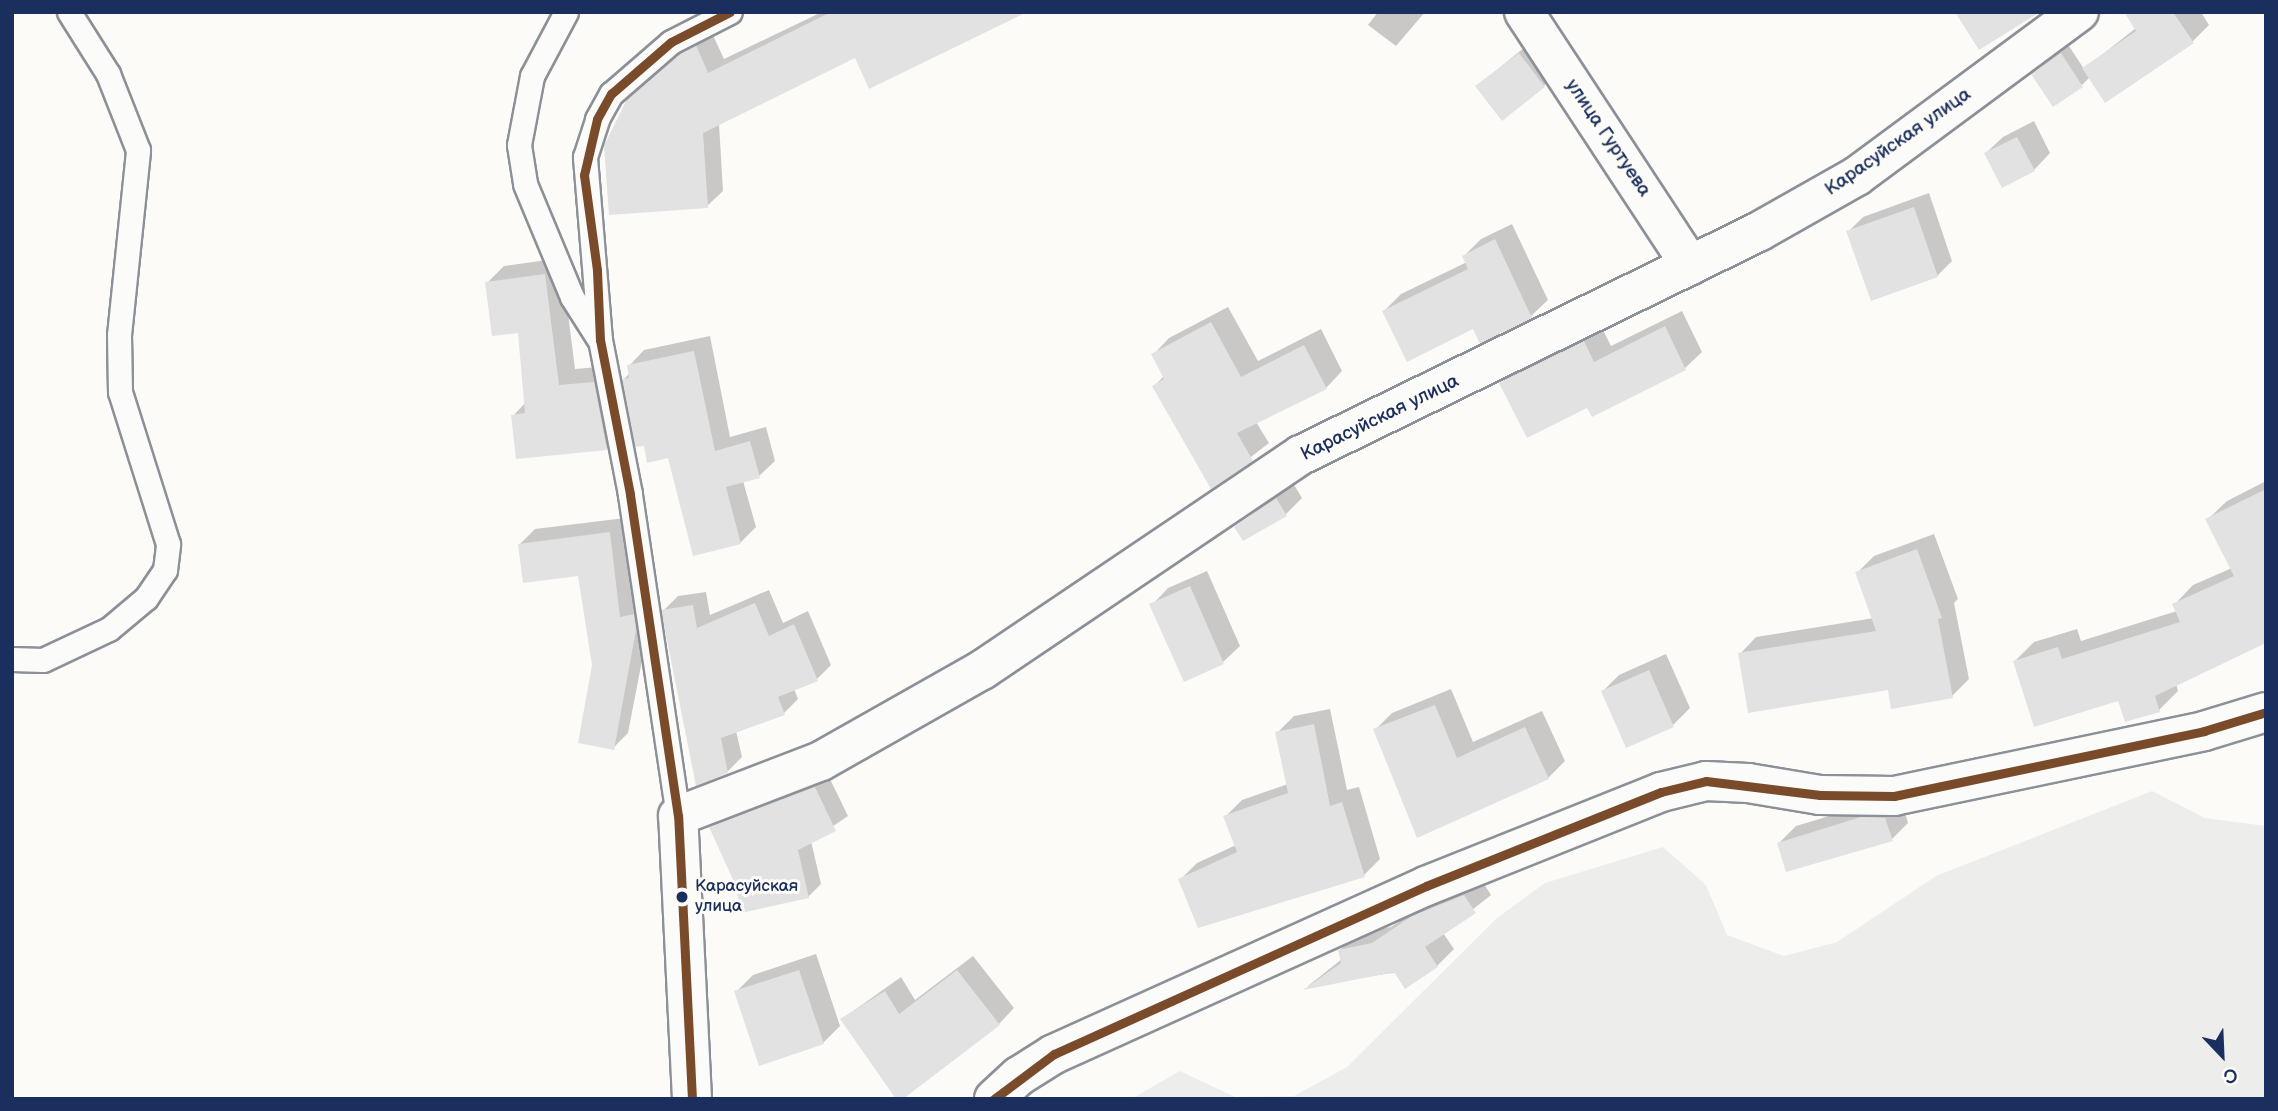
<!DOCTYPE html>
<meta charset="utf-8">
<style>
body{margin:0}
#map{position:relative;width:2278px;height:1111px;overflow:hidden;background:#fcfbf8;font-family:"Balsamiq Sans",sans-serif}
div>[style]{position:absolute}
.green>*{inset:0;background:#ededec}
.shadow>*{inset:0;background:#0003}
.building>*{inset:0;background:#e2e2e2}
.roads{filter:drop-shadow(2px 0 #8c9097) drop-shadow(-2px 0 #8c9097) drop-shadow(0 2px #8c9097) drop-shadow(0 -2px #8c9097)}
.service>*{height:23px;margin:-11.5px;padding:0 11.5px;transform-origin:11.5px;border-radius:11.5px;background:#fbfbf9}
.minor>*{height:38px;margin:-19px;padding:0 19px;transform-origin:19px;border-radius:19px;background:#fbfbf9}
.bus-1>*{height:9px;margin:-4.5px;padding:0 4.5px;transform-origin:4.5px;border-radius:4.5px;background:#7a4b2a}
.dots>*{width:19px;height:19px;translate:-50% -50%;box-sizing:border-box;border:4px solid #fdfcf7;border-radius:50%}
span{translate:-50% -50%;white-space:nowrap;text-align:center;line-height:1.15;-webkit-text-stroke:6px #fdfcf7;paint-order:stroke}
.bus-label{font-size:17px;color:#1b2f5e}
.left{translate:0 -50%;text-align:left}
.street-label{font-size:19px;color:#1b2f5e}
.frame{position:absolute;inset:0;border:14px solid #1b2f5e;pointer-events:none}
.north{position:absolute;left:2187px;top:1020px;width:70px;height:70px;-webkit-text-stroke:5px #fdfcf7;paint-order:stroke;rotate:157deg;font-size:19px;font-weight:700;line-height:28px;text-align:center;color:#1b2f5e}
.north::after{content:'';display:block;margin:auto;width:24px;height:32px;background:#1b2f5e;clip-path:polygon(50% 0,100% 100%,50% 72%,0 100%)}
</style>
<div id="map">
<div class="green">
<i style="clip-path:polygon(2152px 791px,2205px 818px,2266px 826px,2266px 1099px,1131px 1099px,1180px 1071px,1235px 1097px,1294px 1096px,1347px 1067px,1497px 918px,1545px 883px,1663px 847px,1706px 885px,1727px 935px,1784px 956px,1837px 942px,1936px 876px)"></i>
</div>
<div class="shadow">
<i style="clip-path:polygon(822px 12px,1014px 12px,856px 56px,719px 124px,723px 191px,707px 206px,628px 100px,697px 38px,711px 31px,724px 59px)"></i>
<i style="clip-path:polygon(1378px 12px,1425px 12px,1396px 46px,1368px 25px)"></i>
<i style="clip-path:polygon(2126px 12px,2201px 12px,2209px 25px,2193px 41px,2090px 77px,2082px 85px,2042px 66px,2069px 46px,2084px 69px,2136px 28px)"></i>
<i style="clip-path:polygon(1536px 38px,1560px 69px,1544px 86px,1477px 86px)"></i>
<i style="clip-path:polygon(2034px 121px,2050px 153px,2034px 170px,1986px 153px,2003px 137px)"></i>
<i style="clip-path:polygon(1929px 193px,1952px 261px,1937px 276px,1848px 232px,1863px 217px)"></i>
<i style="clip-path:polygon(1512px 224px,1548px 300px,1531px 316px,1473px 327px,1384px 311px,1401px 294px,1467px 262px,1464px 256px,1481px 239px)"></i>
<i style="clip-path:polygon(561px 258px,575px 369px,610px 366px,623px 432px,606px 448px,513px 416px,525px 403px,520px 331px,487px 283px,504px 266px)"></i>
<i style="clip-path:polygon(1228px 307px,1258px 361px,1321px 329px,1342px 371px,1326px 388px,1256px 422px,1269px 443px,1212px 487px,1154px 386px,1164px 376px,1153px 355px,1169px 338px)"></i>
<i style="clip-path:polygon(1682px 311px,1702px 352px,1685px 368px,1592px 415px,1588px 406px,1501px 383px,1518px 366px,1601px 326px,1611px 346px)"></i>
<i style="clip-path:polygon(710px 336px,730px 437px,766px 427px,775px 461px,759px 476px,743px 481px,756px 527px,740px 543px,670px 456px,624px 379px,630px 373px,629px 366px,644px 350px)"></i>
<i style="clip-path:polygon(2266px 481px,2266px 641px,2176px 684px,2178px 691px,2159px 710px,2015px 661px,2034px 642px,2077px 629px,2081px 641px,2177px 611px,2174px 605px,2193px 585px,2232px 568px,2207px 520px,2227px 501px)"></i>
<i style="clip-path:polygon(1293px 483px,1302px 498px,1286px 514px,1236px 527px)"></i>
<i style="clip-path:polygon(625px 518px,651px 614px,628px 733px,613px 748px,579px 574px,520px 544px,535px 529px)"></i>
<i style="clip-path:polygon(1934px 534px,1958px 599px,1954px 603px,1969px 679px,1952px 696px,1889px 688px,1740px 654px,1756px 637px,1874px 618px,1857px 573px,1874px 556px)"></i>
<i style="clip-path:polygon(1207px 571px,1240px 646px,1223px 662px,1152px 605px,1168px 588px)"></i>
<i style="clip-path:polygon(769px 590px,783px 623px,808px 611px,831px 665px,817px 679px,794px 689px,798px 699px,784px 713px,736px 731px,742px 757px,727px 772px,663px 611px,678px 596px,706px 592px,710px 615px)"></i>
<i style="clip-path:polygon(1666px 654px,1690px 708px,1673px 725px,1627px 746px,1603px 691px,1619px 675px)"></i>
<i style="clip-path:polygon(1451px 689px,1473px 742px,1542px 711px,1565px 761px,1548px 778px,1418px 836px,1375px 730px,1392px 713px)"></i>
<i style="clip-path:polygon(1330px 709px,1347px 790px,1359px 787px,1380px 859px,1364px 875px,1180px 880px,1197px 863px,1236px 845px,1225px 817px,1242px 800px,1288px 784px,1277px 733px,1294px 716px)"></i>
<i style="clip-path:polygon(828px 775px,848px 816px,811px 841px,821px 884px,808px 897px,711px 828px,724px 815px)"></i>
<i style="clip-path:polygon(1879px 801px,1902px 802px,1908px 823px,1892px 839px,1779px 843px,1796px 826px)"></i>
<i style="clip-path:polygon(1481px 879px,1491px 895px,1443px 933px,1454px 949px,1437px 966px,1308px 986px,1342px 959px,1340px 950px,1357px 933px,1391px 927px,1431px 900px)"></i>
<i style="clip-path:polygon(816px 954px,840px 1026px,823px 1043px,736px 992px,753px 975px)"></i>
<i style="clip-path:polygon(973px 956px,1014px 1008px,999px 1024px,842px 1019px,901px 977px,915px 1000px)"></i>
</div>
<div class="building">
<i style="clip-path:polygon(831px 12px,1027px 12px,869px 89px,855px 58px,703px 133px,708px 208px,609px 215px,604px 146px,627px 99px,679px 54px,696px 45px,708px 73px)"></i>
<i style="clip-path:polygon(1955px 12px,2040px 12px,1979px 50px)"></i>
<i style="clip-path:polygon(2124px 12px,2173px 12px,2194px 43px,2105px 103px,2082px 68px,2136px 31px)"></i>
<i style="clip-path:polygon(1519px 53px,1545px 87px,1502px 121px,1475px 86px)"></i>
<i style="clip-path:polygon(2061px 53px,2083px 87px,2053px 107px,2031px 74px)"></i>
<i style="clip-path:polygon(2017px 137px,2035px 171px,2002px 188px,1984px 153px)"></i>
<i style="clip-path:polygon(1914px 207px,1938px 277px,1871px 301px,1846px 231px)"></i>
<i style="clip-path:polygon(1495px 239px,1532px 318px,1480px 344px,1473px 329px,1407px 362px,1382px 311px,1468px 269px,1462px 256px)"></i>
<i style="clip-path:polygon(545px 274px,559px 385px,594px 382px,607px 450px,516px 459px,511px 415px,525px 413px,518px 333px,492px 336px,485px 282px)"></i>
<i style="clip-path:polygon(1211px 322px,1241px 377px,1304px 345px,1327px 389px,1237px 433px,1253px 461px,1211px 489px,1152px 386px,1164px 379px,1151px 354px)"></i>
<i style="clip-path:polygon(1665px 326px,1686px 370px,1592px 417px,1587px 408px,1527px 438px,1499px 383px,1584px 341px,1594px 362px)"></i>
<i style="clip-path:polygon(694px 351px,715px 451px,750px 441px,760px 478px,726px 487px,741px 544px,693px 556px,668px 458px,647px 463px,644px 446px,635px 447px,622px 379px,629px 378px,627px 365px)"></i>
<i style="clip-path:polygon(2266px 489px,2266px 643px,2155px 696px,2160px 712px,2125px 722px,2118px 701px,2034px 727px,2013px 661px,2058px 647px,2062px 659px,2180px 622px,2172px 604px,2234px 576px,2205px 519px)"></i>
<i style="clip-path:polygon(1276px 498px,1287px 516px,1243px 541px,1234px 527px)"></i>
<i style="clip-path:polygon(610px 532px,620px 617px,634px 614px,636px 630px,614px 750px,578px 743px,592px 665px,578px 576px,523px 583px,518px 544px)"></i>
<i style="clip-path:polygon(1917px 549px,1942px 618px,1938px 619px,1953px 698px,1891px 709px,1888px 690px,1748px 713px,1738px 653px,1876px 631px,1855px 572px)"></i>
<i style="clip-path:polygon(1190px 586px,1224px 664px,1184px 682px,1149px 604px)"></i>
<i style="clip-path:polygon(755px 603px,769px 636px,794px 624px,818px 681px,778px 697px,785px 715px,721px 738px,728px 773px,696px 786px,661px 610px,693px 605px,697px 628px)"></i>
<i style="clip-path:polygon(1649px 670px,1674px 727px,1626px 748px,1601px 691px)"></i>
<i style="clip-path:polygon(1435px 705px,1457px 758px,1525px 727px,1549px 779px,1417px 838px,1373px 729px)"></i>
<i style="clip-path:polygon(1314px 724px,1330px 806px,1342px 802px,1365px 877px,1198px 928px,1178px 879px,1237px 852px,1223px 816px,1288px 793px,1275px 732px)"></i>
<i style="clip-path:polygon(815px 787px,836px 831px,798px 850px,809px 898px,741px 913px,735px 884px,709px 827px)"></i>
<i style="clip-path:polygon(1861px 817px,1885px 818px,1893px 841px,1786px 872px,1777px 843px)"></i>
<i style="clip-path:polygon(1464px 895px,1476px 913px,1425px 947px,1438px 967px,1405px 989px,1394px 972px,1303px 990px,1341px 963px,1338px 950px,1372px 943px,1412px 916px)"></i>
<i style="clip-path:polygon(799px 970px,824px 1044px,759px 1066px,734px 991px)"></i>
<i style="clip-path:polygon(957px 970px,1000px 1025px,903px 1099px,896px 1099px,840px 1019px,885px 991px,899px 1014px)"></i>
</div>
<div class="roads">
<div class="service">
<i style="left:566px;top:12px;width:72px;rotate:118deg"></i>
<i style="left:532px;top:76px;width:70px;rotate:100.7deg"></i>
<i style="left:519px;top:145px;width:39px;rotate:81deg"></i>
<i style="left:525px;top:184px;width:122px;rotate:67.4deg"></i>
<i style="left:572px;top:297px;width:49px;rotate:57.6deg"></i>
<i style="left:12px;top:659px;width:31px;rotate:2deg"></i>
<i style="left:43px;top:660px;width:73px;rotate:-25.2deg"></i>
<i style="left:109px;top:629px;width:48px;rotate:-40deg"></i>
<i style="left:146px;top:598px;width:34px;rotate:-56deg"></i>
<i style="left:165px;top:570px;width:26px;rotate:-83deg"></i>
<i style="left:168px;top:544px;width:159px;rotate:-107.5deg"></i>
<i style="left:120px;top:392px;width:57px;rotate:-91deg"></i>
<i style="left:119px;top:335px;width:186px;rotate:-84.1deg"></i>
<i style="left:138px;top:150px;width:82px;rotate:-111.5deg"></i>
<i style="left:108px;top:74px;width:73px;rotate:-122.2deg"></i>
<i style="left:678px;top:816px;width:326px;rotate:-98.5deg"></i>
<i style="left:630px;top:494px;width:157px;rotate:-101deg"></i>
<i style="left:600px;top:340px;width:184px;rotate:-94.7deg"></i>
<i style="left:585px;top:157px;width:40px;rotate:-72deg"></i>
<i style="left:597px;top:119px;width:29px;rotate:-61deg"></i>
<i style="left:611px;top:94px;width:79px;rotate:-40.9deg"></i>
<i style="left:671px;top:42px;width:66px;rotate:-27deg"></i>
</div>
<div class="minor">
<i style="left:1524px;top:12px;width:303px;rotate:56.7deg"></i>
<i style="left:692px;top:1099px;width:283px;rotate:-92.8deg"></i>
<i style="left:678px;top:816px;width:153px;rotate:-21deg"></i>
<i style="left:821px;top:761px;width:185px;rotate:-29.5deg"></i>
<i style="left:982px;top:670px;width:385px;rotate:-34deg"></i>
<i style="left:1301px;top:455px;width:509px;rotate:-26.01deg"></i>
<i style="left:1758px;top:232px;width:114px;rotate:-29.5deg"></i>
<i style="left:1857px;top:176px;width:276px;rotate:-36.5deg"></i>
<i style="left:994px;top:1099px;width:34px;rotate:-43deg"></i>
<i style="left:1019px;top:1076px;width:41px;rotate:-32.2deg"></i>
<i style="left:1054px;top:1054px;width:408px;rotate:-24.3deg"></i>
<i style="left:1426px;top:886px;width:253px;rotate:-21.8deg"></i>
<i style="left:1661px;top:792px;width:46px;rotate:-13.7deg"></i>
<i style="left:1706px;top:781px;width:42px;rotate:2.7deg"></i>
<i style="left:1748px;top:783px;width:73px;rotate:9.5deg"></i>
<i style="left:1820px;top:795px;width:74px;rotate:0.8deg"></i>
<i style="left:1894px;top:796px;width:317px;rotate:-11.8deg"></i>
<i style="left:2204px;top:731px;width:65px;rotate:-17deg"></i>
</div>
</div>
<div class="bus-1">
<i style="left:692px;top:1099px;width:283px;rotate:-92.8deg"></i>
<i style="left:678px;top:816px;width:326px;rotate:-98.5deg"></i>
<i style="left:630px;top:494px;width:157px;rotate:-101deg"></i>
<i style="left:600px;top:340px;width:70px;rotate:-92.5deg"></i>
<i style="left:597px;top:270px;width:96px;rotate:-97.8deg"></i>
<i style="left:584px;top:175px;width:57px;rotate:-76.9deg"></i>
<i style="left:597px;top:119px;width:29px;rotate:-61deg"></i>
<i style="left:611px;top:94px;width:79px;rotate:-40.9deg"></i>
<i style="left:671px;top:42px;width:66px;rotate:-27deg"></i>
<i style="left:994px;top:1099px;width:75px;rotate:-36.9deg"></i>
<i style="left:1054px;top:1054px;width:408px;rotate:-24.3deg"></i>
<i style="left:1426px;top:886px;width:253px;rotate:-21.8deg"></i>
<i style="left:1661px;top:792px;width:46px;rotate:-13.7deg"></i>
<i style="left:1706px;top:781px;width:115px;rotate:7deg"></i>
<i style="left:1820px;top:795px;width:74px;rotate:0.8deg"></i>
<i style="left:1894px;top:796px;width:317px;rotate:-11.8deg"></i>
<i style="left:2204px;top:731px;width:65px;rotate:-17deg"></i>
</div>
<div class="dots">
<i style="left:682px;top:897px;background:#1b2f5e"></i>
</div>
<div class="bus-label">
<span class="left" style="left:695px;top:897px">Карасуйская<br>улица</span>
</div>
<div class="street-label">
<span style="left:1608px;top:138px;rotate:56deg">улица Гуртуева</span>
<span style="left:1898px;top:142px;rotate:-35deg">Карасуйская улица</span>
<span style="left:1380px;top:418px;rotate:-26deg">Карасуйская улица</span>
</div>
<div class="frame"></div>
<div class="north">С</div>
</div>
